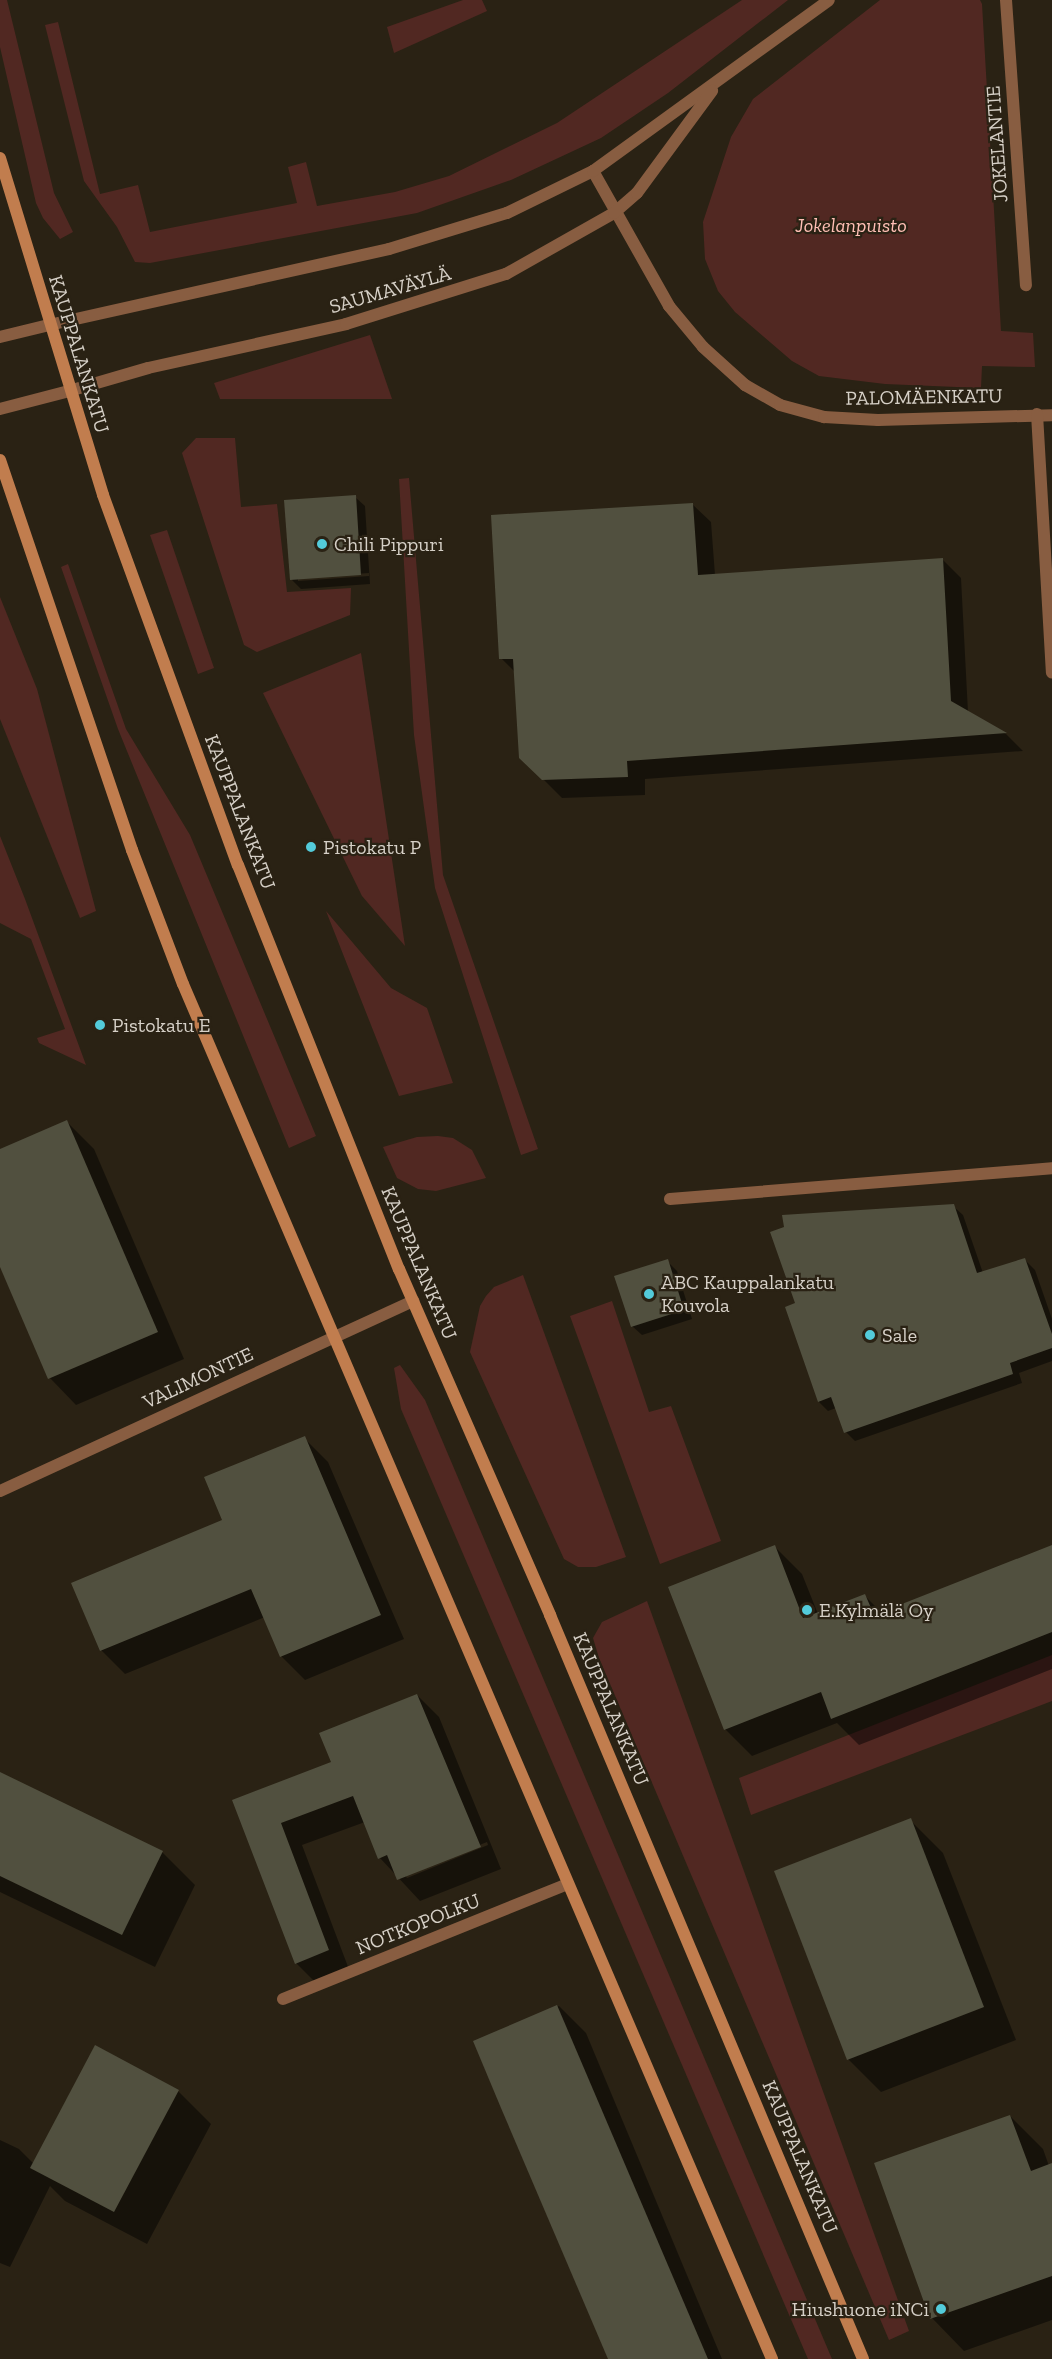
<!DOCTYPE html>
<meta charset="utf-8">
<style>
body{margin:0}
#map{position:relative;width:1052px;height:2359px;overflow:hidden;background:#2a2214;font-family:"Zilla Slab",serif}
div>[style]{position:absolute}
.green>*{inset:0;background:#512822}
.shadow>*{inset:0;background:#0007}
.building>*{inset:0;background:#51503f}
.service>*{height:12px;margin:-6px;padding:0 6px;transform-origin:6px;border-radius:6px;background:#885d41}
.minor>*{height:12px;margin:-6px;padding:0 6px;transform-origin:6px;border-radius:6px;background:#885d41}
.tertiary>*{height:12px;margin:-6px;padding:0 6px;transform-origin:6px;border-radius:6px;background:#885d41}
.secondary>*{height:12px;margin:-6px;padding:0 6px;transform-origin:6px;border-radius:6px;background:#c17d4e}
.dots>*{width:16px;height:16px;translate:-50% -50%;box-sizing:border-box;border:3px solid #2a2214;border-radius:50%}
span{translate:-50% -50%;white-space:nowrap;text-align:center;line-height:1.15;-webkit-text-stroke:4.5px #2a2214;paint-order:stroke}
.street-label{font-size:20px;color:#d6d0c7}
.park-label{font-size:20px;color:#ffbfb5;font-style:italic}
.poi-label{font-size:20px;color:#d6d0c7}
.left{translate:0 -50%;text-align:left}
.right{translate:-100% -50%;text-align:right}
</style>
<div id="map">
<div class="green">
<i style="clip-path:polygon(0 0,7px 0,54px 193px,73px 232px,60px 239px,43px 218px,36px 203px,0 47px)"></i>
<i style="clip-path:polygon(463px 0,482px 0,487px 11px,394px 53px,387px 27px)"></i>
<i style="clip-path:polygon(742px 0,788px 0,668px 93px,601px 138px,511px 180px,417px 213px,150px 263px,135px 262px,117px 227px,84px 181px,45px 25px,58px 22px,100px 194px,138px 185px,150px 232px,297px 203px,288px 167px,306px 162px,317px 206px,395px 192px,449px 176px,557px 123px)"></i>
<i style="clip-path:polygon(880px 0,980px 0,982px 4px,1001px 331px,1033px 333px,1035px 367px,982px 366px,981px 388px,885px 384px,819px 376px,792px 361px,735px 312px,718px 291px,705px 259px,703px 222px,731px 137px,753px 99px)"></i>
<i style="clip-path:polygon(370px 335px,392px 399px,220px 399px,214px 383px)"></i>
<i style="clip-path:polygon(196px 438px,235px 438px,241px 507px,277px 504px,287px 592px,351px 588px,350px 615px,257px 652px,244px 645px,182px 453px)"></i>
<i style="clip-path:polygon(409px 478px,443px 875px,538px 1149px,521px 1155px,435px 888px,414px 735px,399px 479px)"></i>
<i style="clip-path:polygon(167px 530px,214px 668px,198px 674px,150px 535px)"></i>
<i style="clip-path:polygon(68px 564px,126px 729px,190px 835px,316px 1136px,289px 1148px,118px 729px,61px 567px)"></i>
<i style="clip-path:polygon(0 597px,37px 689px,96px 911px,80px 918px,0 719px)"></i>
<i style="clip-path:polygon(361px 653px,405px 946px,362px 896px,263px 693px)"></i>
<i style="clip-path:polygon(0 836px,25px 899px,86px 1065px,39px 1043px,37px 1038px,65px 1029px,31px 939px,0 923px)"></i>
<i style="clip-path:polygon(326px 911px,391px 988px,427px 1008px,453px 1083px,399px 1096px)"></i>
<i style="clip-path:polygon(438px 1136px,453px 1138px,472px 1150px,486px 1178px,436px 1191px,418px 1189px,397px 1178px,383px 1147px,417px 1137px)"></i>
<i style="clip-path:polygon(523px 1275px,626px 1557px,596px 1567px,578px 1567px,564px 1559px,470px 1352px,480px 1306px,486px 1296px,494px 1287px)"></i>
<i style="clip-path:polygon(612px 1301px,649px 1412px,671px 1406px,721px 1541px,660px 1564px,570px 1316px)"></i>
<i style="clip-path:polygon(400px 1365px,425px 1400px,832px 2359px,808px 2359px,401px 1409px,394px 1368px)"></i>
<i style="clip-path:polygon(647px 1601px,909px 2331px,889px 2340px,599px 1658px,593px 1638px,602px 1622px)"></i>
<i style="clip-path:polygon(1052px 1655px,1052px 1701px,751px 1815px,739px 1778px)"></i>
</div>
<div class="shadow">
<i style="clip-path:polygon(evenodd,355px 497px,365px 506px,370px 584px,301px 589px,292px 580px,355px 497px,369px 573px,369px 576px,298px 581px,298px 578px,369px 573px)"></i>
<i style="clip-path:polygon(692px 504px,711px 522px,715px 575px,943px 560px,961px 578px,968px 712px,1006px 734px,1023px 751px,645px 779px,645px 795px,562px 798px,521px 757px,516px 673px,501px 658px)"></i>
<i style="clip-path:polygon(67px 1122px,94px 1149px,184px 1359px,76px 1405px,50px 1378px,0 1263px,0 1151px)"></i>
<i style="clip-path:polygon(953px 1206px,963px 1215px,983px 1273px,1025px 1260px,1035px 1270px,1052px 1319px,1052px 1361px,1019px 1373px,1022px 1383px,855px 1441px,846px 1432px,836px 1408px,828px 1411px,819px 1402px,797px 1304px)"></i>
<i style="clip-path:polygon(667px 1261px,677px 1271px,692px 1319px,642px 1335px,632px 1326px)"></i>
<i style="clip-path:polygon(304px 1438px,328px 1462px,404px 1639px,305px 1680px,281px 1656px,265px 1617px,125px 1674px,101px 1650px)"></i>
<i style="clip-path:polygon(775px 1547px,802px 1574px,818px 1614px,865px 1596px,882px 1613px,1052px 1547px,1052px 1669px,859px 1745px,837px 1723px,752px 1756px,725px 1729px,670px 1588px)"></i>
<i style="clip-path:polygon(evenodd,417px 1695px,439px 1717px,501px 1869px,420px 1901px,380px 1858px,365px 1822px,302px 1845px,350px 1972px,318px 1985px,296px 1963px,234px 1801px,333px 1763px,417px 1695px,487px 1842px,488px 1845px,407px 1878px,405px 1875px,487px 1842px)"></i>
<i style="clip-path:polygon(0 1773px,162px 1852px,195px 1885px,155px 1967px,0 1892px)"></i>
<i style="clip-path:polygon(910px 1820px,943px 1853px,1016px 2040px,881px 2092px,848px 2059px)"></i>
<i style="clip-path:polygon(559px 2006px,586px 2033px,722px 2359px,610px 2359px,475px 2042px)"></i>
<i style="clip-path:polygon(178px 2091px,211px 2124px,147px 2244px,65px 2201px,50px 2186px,10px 2267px,0 2263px,0 2140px,19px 2149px,34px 2164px)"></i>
<i style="clip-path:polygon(1010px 2116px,1043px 2149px,1049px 2166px,1052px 2165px,1052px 2320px,964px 2351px,932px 2318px)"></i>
</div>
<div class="building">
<i style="clip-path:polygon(356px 495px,361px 575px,290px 580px,284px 500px)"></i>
<i style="clip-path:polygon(693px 503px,698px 575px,943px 558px,951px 701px,1007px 733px,627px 761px,628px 777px,542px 780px,519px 758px,513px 659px,499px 659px,491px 515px)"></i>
<i style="clip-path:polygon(67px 1120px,158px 1332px,48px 1379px,0 1267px,0 1149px)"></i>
<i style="clip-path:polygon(954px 1204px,977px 1273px,1025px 1258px,1052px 1334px,1052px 1348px,1010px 1363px,1013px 1374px,844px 1433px,831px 1397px,818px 1402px,785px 1307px,795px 1303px,770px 1232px,784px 1227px,782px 1215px)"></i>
<i style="clip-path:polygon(668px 1259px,684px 1310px,631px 1327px,614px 1276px)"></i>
<i style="clip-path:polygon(305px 1436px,381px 1615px,280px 1657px,251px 1589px,100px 1651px,71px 1583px,222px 1520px,204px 1477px)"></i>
<i style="clip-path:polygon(775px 1545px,803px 1618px,865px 1594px,874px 1615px,1052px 1545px,1052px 1632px,831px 1719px,821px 1692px,724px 1730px,668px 1587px)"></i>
<i style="clip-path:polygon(417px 1694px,481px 1847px,397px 1880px,387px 1855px,378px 1859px,353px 1796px,281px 1823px,329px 1950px,295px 1964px,232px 1800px,331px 1762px,319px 1733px)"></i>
<i style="clip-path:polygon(0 1772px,163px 1851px,122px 1935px,0 1876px)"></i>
<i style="clip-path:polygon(911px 1818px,984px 2007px,847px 2060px,774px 1871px)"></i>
<i style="clip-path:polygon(557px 2005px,708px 2359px,608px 2359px,501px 2108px,473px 2041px)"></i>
<i style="clip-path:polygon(95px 2045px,179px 2090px,114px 2212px,30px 2168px)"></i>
<i style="clip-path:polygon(1010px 2115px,1031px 2171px,1052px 2163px,1052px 2276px,930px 2319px,874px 2163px)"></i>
</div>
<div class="service">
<i style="left:670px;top:1199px;width:383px;rotate:-4.6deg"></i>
</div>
<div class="minor">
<i style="left:1006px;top:0;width:286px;rotate:86deg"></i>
<i style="left:593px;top:171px;width:155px;rotate:60.6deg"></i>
<i style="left:669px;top:306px;width:53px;rotate:50.3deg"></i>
<i style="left:703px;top:347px;width:57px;rotate:42.1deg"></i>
<i style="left:745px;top:385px;width:40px;rotate:29.7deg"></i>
<i style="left:780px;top:405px;width:46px;rotate:15.3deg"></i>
<i style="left:824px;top:417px;width:54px;rotate:3.2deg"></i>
<i style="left:878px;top:420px;width:174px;rotate:-1.6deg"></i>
<i style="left:49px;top:325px;width:348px;rotate:-12.6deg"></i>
<i style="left:389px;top:249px;width:123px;rotate:-17deg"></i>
<i style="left:507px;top:213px;width:96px;rotate:-26deg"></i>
<i style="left:593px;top:171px;width:291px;rotate:-35.9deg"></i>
<i style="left:69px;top:391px;width:82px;rotate:-16.2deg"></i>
<i style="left:148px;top:368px;width:203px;rotate:-12.5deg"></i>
<i style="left:346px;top:324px;width:168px;rotate:-17.4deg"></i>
<i style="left:506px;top:274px;width:124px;rotate:-29.5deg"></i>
<i style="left:614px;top:213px;width:30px;rotate:-41deg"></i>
<i style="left:637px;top:193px;width:127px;rotate:-53.7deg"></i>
<i style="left:1037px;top:414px;width:259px;rotate:86.7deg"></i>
<i style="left:0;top:1491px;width:455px;rotate:-24.7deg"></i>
<i style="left:283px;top:1999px;width:307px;rotate:-22deg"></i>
</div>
<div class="tertiary">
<i style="left:0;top:337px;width:50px;rotate:-13.8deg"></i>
<i style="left:0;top:409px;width:71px;rotate:-14.6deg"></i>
</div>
<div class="secondary">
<i style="left:0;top:158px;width:352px;rotate:73deg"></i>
<i style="left:103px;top:495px;width:394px;rotate:70deg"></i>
<i style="left:238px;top:865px;width:435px;rotate:68.3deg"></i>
<i style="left:399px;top:1269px;width:378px;rotate:66.4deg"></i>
<i style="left:550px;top:1615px;width:807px;rotate:67.18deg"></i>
<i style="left:0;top:460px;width:412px;rotate:71.3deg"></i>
<i style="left:132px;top:850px;width:143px;rotate:69.2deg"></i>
<i style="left:183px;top:984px;width:1496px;rotate:66.81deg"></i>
</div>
<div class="dots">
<i style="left:322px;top:544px;background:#53cbda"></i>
<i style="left:311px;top:847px;background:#53cbda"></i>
<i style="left:100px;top:1025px;background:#53cbda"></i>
<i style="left:649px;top:1294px;background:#53cbda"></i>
<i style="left:870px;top:1335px;background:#53cbda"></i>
<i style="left:807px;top:1610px;background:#53cbda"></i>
<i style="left:941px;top:2309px;background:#53cbda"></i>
</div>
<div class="street-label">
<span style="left:997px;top:144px;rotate:-94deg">JOKELANTIE</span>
<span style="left:390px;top:290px;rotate:-16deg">SAUMAVÄYLÄ</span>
<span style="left:79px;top:354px;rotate:73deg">KAUPPALANKATU</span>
<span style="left:924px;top:397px;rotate:-1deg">PALOMÄENKATU</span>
<span style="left:240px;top:812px;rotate:69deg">KAUPPALANKATU</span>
<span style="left:419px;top:1263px;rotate:67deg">KAUPPALANKATU</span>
<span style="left:198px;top:1378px;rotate:-25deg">VALIMONTIE</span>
<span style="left:611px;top:1709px;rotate:67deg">KAUPPALANKATU</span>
<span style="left:418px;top:1924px;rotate:-22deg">NOTKOPOLKU</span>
<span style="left:800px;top:2157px;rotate:67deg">KAUPPALANKATU</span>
</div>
<div class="park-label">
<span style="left:851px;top:225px">Jokelanpuisto</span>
</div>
<div class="poi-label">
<span class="left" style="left:334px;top:544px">Chili Pippuri</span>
<span class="left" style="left:323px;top:847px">Pistokatu P</span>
<span class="left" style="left:112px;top:1025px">Pistokatu E</span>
<span class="left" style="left:661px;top:1294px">ABC Kauppalankatu<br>Kouvola</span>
<span class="left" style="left:882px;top:1335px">Sale</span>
<span class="left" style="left:819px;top:1610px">E.Kylmälä Oy</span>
<span class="right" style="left:929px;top:2309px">Hiushuone iNCi</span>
</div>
</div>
